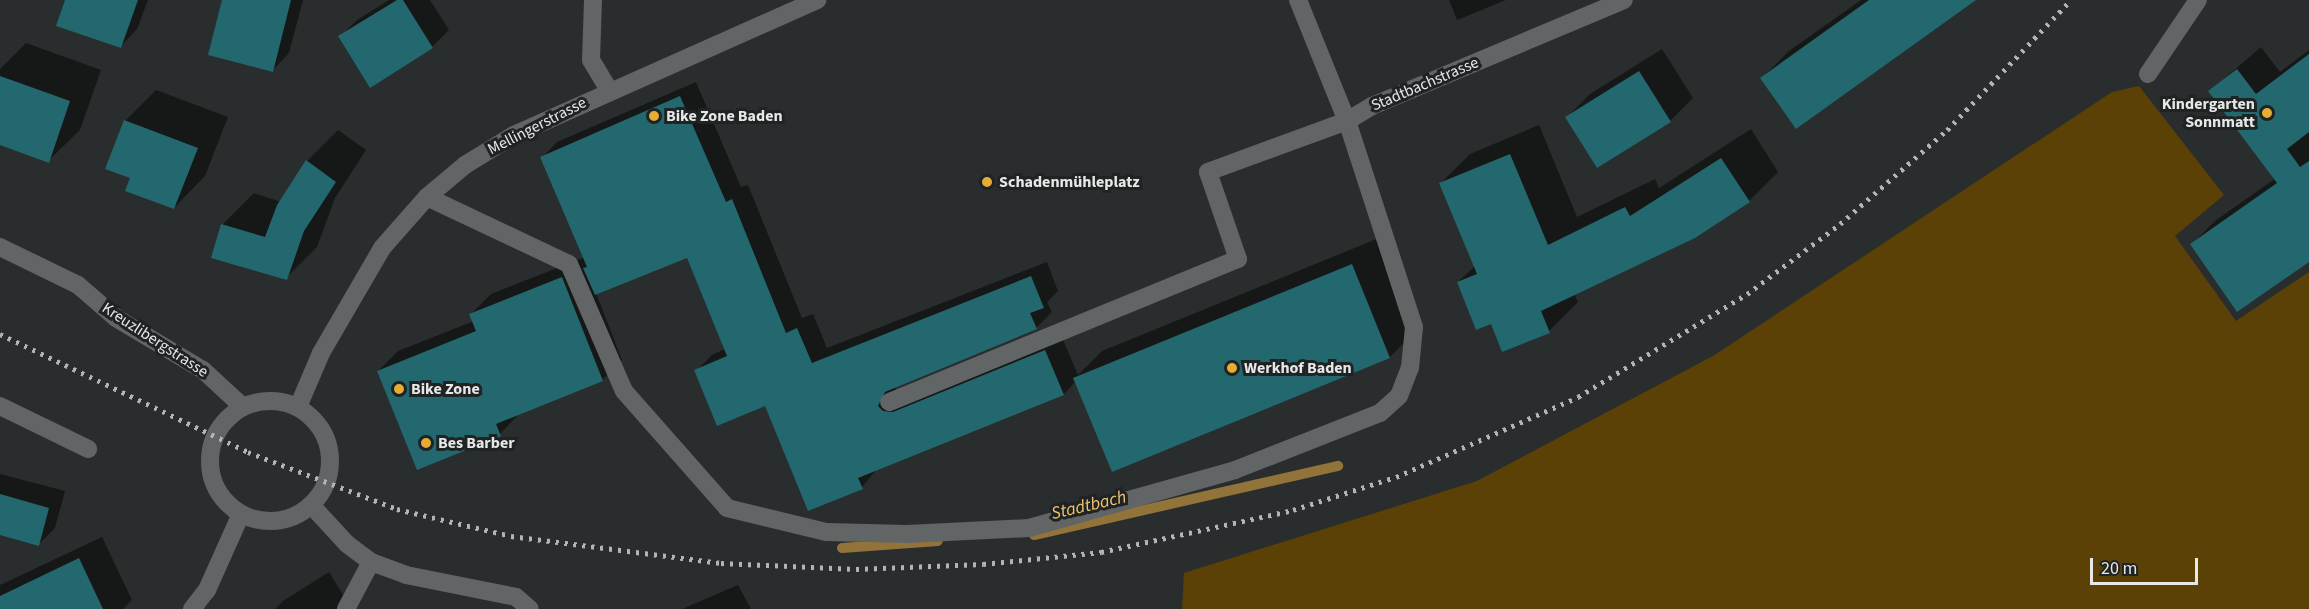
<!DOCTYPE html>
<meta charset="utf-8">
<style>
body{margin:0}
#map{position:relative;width:2309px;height:609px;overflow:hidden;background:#2a2d2d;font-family:"Source Sans 3",sans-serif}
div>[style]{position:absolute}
.green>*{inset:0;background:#5b4106}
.shadow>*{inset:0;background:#0007}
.stream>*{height:10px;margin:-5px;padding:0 5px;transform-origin:5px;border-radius:5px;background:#927339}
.building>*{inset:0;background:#22686e}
.service>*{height:18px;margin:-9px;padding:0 9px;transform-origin:9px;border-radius:9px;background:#626566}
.minor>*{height:18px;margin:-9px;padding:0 9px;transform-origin:9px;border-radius:9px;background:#626566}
.secondary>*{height:18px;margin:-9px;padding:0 9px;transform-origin:9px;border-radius:9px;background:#626566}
.secondary>.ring{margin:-9px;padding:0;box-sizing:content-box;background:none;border:18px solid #626566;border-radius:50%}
.rail>*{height:4.5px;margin-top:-2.25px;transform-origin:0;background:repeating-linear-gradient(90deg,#b2b5b5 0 3px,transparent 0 9px)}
.dots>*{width:16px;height:16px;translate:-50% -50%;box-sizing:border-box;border:3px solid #202323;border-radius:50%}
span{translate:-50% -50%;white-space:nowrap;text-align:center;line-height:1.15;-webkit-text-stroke:6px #202323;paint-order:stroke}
.street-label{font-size:16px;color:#e6e8e8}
.poi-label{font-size:16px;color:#e6e8e8;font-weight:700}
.right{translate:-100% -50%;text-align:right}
.left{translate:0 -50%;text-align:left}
.water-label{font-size:18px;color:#f2c470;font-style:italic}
.scale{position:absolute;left:2090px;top:558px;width:108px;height:27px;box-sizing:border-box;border:3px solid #e6e8e8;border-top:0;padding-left:8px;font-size:18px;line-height:21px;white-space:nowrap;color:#e6e8e8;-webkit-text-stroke:4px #202323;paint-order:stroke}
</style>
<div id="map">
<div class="green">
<i style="clip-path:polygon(2139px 86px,2224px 195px,2175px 236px,2236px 321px,2309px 272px,2309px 609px,1182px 609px,1184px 573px,1477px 481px,1713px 356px,2112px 92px)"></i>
</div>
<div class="shadow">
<i style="clip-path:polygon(66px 0,148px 0,137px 29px,121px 46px)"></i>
<i style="clip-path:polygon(223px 0,303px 0,289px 53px,273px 70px)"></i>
<i style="clip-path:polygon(389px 0,430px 0,449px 30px,432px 47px,340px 37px,357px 20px)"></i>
<i style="clip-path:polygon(1449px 0,1506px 0,1457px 20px)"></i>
<i style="clip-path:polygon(1861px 0,1970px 0,1762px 78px,1789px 51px)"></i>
<i style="clip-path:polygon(26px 43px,101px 70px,80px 130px,48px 161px,0 144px,0 69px)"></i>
<i style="clip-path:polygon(2261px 47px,2280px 72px,2309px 50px,2309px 260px,2192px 244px,2215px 221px,2276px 178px,2210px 91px)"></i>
<i style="clip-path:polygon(1662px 49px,1693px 98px,1670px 121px,1567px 117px,1590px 94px)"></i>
<i style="clip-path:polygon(696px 82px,741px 187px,748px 185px,802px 318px,813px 314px,827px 348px,1047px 262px,1058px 291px,1047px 302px,1052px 312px,1036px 328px,895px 386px,898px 396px,1061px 335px,1078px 375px,1102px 351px,1379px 238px,1417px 330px,1390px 357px,1076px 381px,1064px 394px,877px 469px,862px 487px,766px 404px,696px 371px,712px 355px,725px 349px,687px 256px,596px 293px,622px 360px,602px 380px,520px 413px,500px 434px,418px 468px,378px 371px,398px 351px,474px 321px,471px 314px,491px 294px,585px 257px,542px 158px,557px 142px)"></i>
<i style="clip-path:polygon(156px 90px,228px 117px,205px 176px,174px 208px,132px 177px,125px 121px)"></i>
<i style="clip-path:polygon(1539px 125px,1577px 217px,1655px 179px,1659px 188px,1751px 129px,1778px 172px,1749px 201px,1574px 293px,1578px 302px,1549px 331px,1491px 322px,1458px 282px,1475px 266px,1440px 184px,1470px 154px)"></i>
<i style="clip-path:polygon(338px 130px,366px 150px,335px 198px,317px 247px,286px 278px,212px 257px,223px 224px,254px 193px,281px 202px,307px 161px)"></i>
<i style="clip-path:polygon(0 474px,65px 491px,55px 528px,39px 544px,0 534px)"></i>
<i style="clip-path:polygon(102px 537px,132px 600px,123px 609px,0 609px,0 585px)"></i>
<i style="clip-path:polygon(329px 572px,352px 609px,275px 609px,283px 601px)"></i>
<i style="clip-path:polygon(738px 585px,751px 609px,682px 609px)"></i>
</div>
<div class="stream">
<i style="left:1034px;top:535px;width:312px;rotate:-12.8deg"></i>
<i style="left:842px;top:548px;width:96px;rotate:-4.2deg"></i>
</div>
<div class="building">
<i style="clip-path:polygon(65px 0,138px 0,121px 48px,56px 26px)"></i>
<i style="clip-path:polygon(222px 0,291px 0,273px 72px,208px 55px)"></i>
<i style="clip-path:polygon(397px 0,403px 0,433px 48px,370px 88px,338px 36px)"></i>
<i style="clip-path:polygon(1869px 0,1976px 0,1796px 129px,1760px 78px)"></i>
<i style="clip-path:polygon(2309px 54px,2309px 132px,2287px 149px,2300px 167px,2309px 161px,2309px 262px,2237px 312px,2190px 244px,2277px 183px,2208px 91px,2237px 69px,2256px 94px)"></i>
<i style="clip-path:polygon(1639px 71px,1671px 122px,1597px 168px,1565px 117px)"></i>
<i style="clip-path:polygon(0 76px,70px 101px,49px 163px,0 145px)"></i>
<i style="clip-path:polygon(680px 96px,726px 202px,732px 199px,786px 333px,797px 328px,812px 363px,1031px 276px,1044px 308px,1030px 313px,1037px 329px,885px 392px,878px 406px,883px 411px,893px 412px,1045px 350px,1064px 395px,858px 478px,863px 489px,808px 511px,765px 406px,717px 426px,694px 370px,727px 356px,687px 258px,595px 295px,583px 268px,587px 267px,540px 157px)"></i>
<i style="clip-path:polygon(124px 120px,198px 148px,174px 209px,125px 191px,130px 178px,105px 169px)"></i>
<i style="clip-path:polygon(1510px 154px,1548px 245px,1625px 207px,1630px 216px,1721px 158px,1750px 202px,1695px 238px,1541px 311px,1550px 333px,1502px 352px,1491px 324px,1476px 330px,1457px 282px,1477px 274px,1439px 183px)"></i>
<i style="clip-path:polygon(306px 160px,336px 182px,304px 231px,287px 280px,211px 258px,221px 224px,265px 237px,277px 205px)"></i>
<i style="clip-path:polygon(1352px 264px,1390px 358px,1112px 472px,1073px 378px)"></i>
<i style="clip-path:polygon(562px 277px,603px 381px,496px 424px,501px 436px,417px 470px,377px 371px,476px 331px,469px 314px)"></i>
<i style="clip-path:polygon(0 494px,49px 508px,39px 546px,0 535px)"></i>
<i style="clip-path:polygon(79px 558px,103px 609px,0 609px,0 596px)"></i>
</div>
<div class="service">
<i style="left:427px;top:197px;width:157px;rotate:25.3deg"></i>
<i style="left:569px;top:264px;width:138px;rotate:66.6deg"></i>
<i style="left:624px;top:391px;width:156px;rotate:48.6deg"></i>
<i style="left:727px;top:508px;width:102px;rotate:13.6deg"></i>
<i style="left:826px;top:532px;width:81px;rotate:1.4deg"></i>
<i style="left:907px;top:534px;width:122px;rotate:-2.8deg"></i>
<i style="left:1029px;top:528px;width:214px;rotate:-15.7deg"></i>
<i style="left:1235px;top:470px;width:156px;rotate:-21.5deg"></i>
<i style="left:1380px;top:413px;width:25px;rotate:-42deg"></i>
<i style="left:1399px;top:396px;width:30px;rotate:-69deg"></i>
<i style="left:1410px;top:368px;width:41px;rotate:-84.4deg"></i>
<i style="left:1414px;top:327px;width:217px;rotate:-108deg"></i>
<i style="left:1347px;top:121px;width:148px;rotate:159.9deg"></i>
<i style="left:1208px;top:172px;width:92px;rotate:71deg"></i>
<i style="left:1238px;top:259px;width:377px;rotate:157.7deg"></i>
<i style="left:0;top:406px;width:98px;rotate:26deg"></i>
<i style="left:346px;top:609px;width:53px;rotate:-62deg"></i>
</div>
<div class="minor">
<i style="left:593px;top:0;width:60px;rotate:91.9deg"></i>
<i style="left:591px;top:60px;width:35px;rotate:59deg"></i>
<i style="left:1298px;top:0;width:131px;rotate:68deg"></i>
<i style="left:1347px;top:121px;width:29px;rotate:-31deg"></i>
<i style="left:1372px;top:106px;width:273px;rotate:-22.8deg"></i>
<i style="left:2148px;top:74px;width:89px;rotate:-56deg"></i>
<i style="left:0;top:247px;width:87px;rotate:26deg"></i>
<i style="left:78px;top:285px;width:50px;rotate:41deg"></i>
<i style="left:116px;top:318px;width:101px;rotate:30.9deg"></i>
<i style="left:203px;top:370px;width:54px;rotate:42.8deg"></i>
<i style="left:311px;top:505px;width:53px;rotate:47.3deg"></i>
<i style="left:347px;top:544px;width:30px;rotate:37deg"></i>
<i style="left:371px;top:562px;width:37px;rotate:20deg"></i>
<i style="left:406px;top:575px;width:112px;rotate:11.3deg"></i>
<i style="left:516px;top:597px;width:18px;rotate:41deg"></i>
</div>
<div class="secondary">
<i class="ring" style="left:210px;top:401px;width:102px;height:102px"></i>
<i style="left:298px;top:407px;width:59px;rotate:-66.9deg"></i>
<i style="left:321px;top:353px;width:121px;rotate:-59.8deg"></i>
<i style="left:382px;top:248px;width:68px;rotate:-48.6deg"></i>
<i style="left:427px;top:197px;width:50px;rotate:-40.1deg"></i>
<i style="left:465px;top:165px;width:57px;rotate:-31.5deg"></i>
<i style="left:514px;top:135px;width:332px;rotate:-24deg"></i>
<i style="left:192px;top:609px;width:24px;rotate:-52deg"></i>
<i style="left:207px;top:590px;width:83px;rotate:-65.9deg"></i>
</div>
<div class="rail">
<i style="left:0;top:334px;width:275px;rotate:25.4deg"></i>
<i style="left:248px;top:452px;width:160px;rotate:20.9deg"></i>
<i style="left:397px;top:509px;width:117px;rotate:13.3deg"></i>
<i style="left:511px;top:536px;width:212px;rotate:7.3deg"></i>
<i style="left:721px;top:563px;width:135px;rotate:2.5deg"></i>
<i style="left:856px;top:569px;width:127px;rotate:-2.3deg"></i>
<i style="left:983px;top:564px;width:119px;rotate:-5.8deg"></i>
<i style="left:1101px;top:552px;width:197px;rotate:-12.3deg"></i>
<i style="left:1293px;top:510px;width:108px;rotate:-17.8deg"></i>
<i style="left:1396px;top:477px;width:199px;rotate:-23.7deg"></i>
<i style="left:1578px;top:397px;width:198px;rotate:-31.4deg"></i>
<i style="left:1747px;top:294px;width:116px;rotate:-37deg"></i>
<i style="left:1840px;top:224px;width:142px;rotate:-41.3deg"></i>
<i style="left:1947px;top:130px;width:180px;rotate:-46.4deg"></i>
</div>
<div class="dots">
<i style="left:2267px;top:113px;background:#e5ad35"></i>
<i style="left:654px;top:116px;background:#e5ad35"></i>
<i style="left:987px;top:182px;background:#e5ad35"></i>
<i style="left:1232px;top:368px;background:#e5ad35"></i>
<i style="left:399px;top:389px;background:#e5ad35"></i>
<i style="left:426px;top:443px;background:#e5ad35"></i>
</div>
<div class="street-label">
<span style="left:1425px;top:84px;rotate:-23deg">Stadtbachstrasse</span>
<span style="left:537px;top:126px;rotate:-27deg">Mellingerstrasse</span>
<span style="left:155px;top:340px;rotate:33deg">Kreuzlibergstrasse</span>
</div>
<div class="poi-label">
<span class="right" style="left:2255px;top:113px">Kindergarten<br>Sonnmatt</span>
<span class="left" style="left:666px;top:116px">Bike Zone Baden</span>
<span class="left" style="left:999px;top:182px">Schadenmühleplatz</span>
<span class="left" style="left:1244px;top:368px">Werkhof Baden</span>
<span class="left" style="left:411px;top:389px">Bike Zone</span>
<span class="left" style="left:438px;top:443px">Bes Barber</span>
</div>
<div class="water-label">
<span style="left:1089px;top:506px;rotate:-13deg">Stadtbach</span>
</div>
<div class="scale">20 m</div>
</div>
